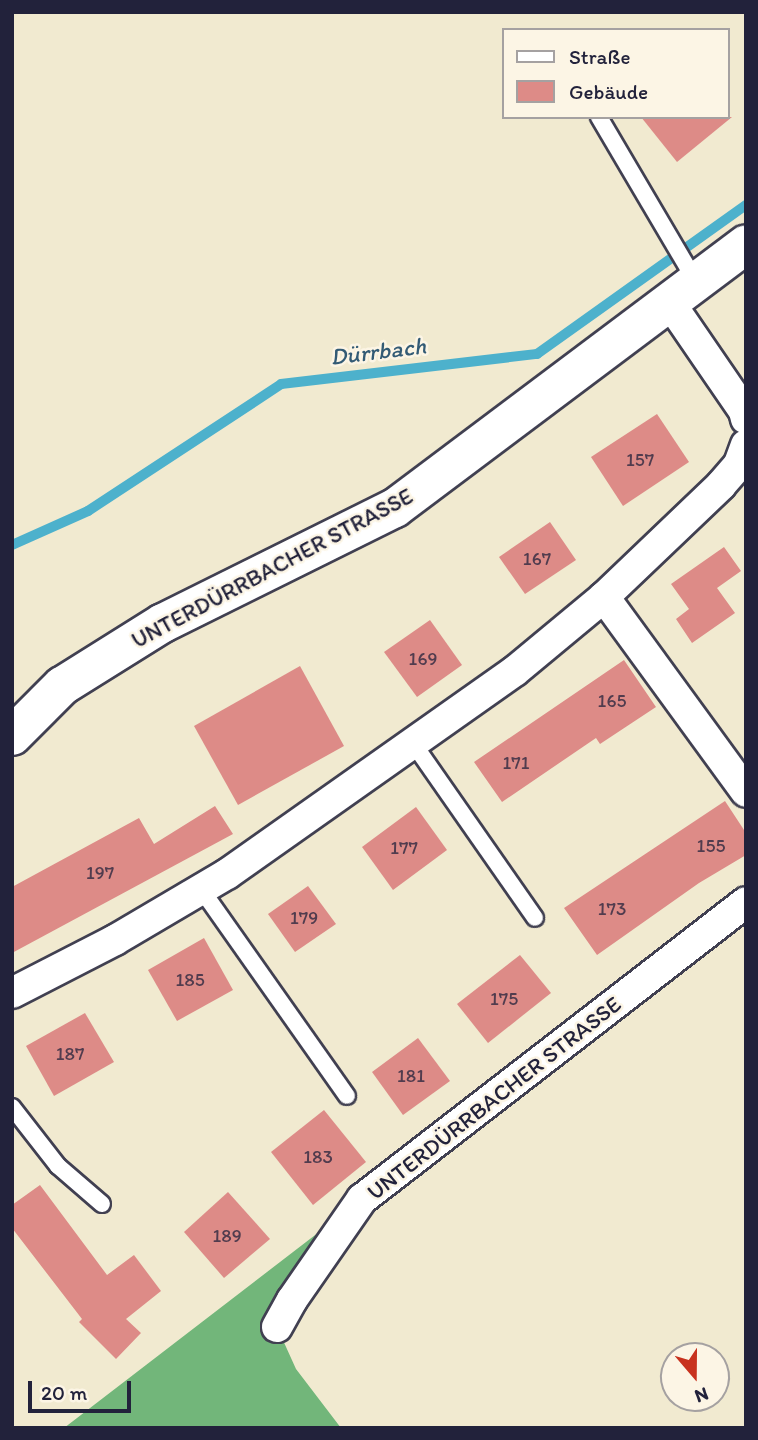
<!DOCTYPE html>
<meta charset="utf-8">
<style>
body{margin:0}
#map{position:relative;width:758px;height:1440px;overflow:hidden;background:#f1ead0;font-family:Itim,sans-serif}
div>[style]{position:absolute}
.forest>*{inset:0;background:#72b67a}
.stream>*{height:10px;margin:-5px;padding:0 5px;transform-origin:5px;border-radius:5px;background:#4db1cc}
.building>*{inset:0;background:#dd8b87}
.roads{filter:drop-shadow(2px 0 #414051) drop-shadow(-2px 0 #414051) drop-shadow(0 2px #414051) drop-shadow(0 -2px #414051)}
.service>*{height:16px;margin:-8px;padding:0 8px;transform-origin:8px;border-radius:8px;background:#fff}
.minor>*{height:30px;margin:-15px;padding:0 15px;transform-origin:15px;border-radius:15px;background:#fff}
.tertiary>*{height:38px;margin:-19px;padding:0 19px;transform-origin:19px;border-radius:19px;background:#fff}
span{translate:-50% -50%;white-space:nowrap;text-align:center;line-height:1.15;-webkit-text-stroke:5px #fcf5e5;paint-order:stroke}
.number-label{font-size:19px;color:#513c4e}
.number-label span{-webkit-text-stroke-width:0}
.street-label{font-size:23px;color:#22223b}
.water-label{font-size:24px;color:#335b75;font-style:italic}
.frame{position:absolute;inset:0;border:14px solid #22223b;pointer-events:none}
.legend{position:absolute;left:502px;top:28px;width:228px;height:91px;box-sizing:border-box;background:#fcf5e5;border:2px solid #a5a1a1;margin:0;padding:9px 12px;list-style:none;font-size:21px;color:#22223b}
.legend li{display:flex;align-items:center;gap:14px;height:35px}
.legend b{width:35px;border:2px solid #a5a1a1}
.north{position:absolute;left:660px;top:1342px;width:70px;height:70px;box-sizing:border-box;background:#fcf5e5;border:2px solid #a5a1a1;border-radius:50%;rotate:160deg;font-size:19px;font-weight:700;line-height:28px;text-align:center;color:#22223b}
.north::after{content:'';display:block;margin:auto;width:24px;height:32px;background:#c8321e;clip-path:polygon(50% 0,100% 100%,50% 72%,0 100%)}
.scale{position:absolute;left:28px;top:1381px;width:103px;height:32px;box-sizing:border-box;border:4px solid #22223b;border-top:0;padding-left:9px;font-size:21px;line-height:24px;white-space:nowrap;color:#22223b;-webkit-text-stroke:5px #fcf5e5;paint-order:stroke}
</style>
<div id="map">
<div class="forest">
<i style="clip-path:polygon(362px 1199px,277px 1327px,296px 1369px,341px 1428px,64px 1428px)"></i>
</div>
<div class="stream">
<i style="left:12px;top:545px;width:83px;rotate:-24.1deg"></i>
<i style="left:88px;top:511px;width:231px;rotate:-33.3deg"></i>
<i style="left:281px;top:384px;width:258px;rotate:-6.7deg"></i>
<i style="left:537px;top:354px;width:257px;rotate:-35.5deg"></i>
</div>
<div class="building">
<i style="clip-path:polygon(641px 117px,732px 117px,677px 162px)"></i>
<i style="clip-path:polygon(657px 414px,689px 462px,623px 506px,591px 457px)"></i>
<i style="clip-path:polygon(550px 522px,576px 560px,525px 594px,499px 557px)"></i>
<i style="clip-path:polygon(724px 547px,741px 571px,717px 588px,735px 613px,692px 643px,676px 619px,689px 609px,671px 584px)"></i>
<i style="clip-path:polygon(430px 620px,462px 665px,417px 697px,384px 652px)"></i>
<i style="clip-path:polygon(624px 660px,656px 707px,600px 744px,596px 738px,502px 802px,474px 762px)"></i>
<i style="clip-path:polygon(300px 666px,344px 746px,238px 805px,194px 726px)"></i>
<i style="clip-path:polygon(725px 801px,746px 833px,746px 855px,699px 883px,597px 955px,564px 908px)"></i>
<i style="clip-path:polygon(215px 806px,233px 834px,12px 953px,12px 887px,139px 818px,154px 844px)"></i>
<i style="clip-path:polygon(416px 807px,447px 850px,393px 890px,362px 847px)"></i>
<i style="clip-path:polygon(308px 886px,336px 924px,295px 952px,268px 914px)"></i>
<i style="clip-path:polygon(204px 938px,233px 990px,177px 1021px,148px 970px)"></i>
<i style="clip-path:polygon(520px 955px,551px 993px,488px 1043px,457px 1004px)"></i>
<i style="clip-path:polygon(85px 1013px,114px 1062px,54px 1096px,26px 1046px)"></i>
<i style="clip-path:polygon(418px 1038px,450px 1081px,403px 1115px,372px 1072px)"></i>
<i style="clip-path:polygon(324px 1110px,366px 1162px,313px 1205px,271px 1152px)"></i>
<i style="clip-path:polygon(40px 1185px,107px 1275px,134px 1255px,161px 1291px,126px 1319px,141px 1333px,116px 1359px,79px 1322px,82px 1319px,12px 1228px,12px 1205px)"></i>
<i style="clip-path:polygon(228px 1192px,270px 1239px,224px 1278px,184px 1232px)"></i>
</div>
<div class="roads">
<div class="service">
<i style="left:599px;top:117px;width:191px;rotate:59.5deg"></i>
<i style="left:413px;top:743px;width:213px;rotate:55.1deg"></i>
<i style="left:201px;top:889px;width:253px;rotate:54.8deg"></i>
<i style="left:12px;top:1107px;width:75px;rotate:52.1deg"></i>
<i style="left:58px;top:1166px;width:58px;rotate:40.8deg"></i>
</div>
<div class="minor">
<i style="left:670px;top:303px;width:131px;rotate:55.6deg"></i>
<i style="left:744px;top:411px;width:8px;rotate:76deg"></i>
<i style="left:604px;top:597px;width:241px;rotate:53.9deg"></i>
<i style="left:12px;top:993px;width:116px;rotate:-27.2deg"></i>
<i style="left:115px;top:940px;width:130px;rotate:-30.5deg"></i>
<i style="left:227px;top:874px;width:352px;rotate:-35.2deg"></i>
<i style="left:515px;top:671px;width:116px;rotate:-39.7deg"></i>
<i style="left:604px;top:597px;width:162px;rotate:-43.7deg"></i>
<i style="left:721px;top:485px;width:28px;rotate:-49deg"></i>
<i style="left:739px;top:464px;width:20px;rotate:-70deg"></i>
<i style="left:277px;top:1327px;width:31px;rotate:-61deg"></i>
<i style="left:292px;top:1300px;width:123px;rotate:-55.3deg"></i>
<i style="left:362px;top:1199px;width:485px;rotate:-37.7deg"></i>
</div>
<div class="tertiary">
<i style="left:12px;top:736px;width:71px;rotate:-45deg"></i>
<i style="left:62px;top:686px;width:119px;rotate:-32deg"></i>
<i style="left:163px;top:623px;width:259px;rotate:-26.4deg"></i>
<i style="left:395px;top:508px;width:439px;rotate:-36.9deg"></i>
</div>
</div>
<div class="number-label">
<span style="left:640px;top:460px">157</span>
<span style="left:537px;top:559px">167</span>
<span style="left:423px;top:659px">169</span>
<span style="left:612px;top:701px">165</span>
<span style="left:516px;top:763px">171</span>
<span style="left:711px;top:846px">155</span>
<span style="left:404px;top:848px">177</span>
<span style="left:100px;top:873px">197</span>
<span style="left:612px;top:909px">173</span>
<span style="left:304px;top:918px">179</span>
<span style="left:190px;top:980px">185</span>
<span style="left:504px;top:999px">175</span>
<span style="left:70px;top:1054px">187</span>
<span style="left:411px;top:1076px">181</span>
<span style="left:318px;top:1157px">183</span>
<span style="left:227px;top:1236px">189</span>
</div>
<div class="street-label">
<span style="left:272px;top:568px;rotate:-28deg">UNTERDÜRRBACHER STRASSE</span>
<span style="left:494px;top:1098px;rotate:-38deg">UNTERDÜRRBACHER STRASSE</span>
</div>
<div class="water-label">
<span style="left:378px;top:351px;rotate:-7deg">Dürrbach</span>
</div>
<div class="frame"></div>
<ul class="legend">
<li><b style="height:9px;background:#fff"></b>Straße</li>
<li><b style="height:19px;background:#dd8b87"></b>Gebäude</li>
</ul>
<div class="north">N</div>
<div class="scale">20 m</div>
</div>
